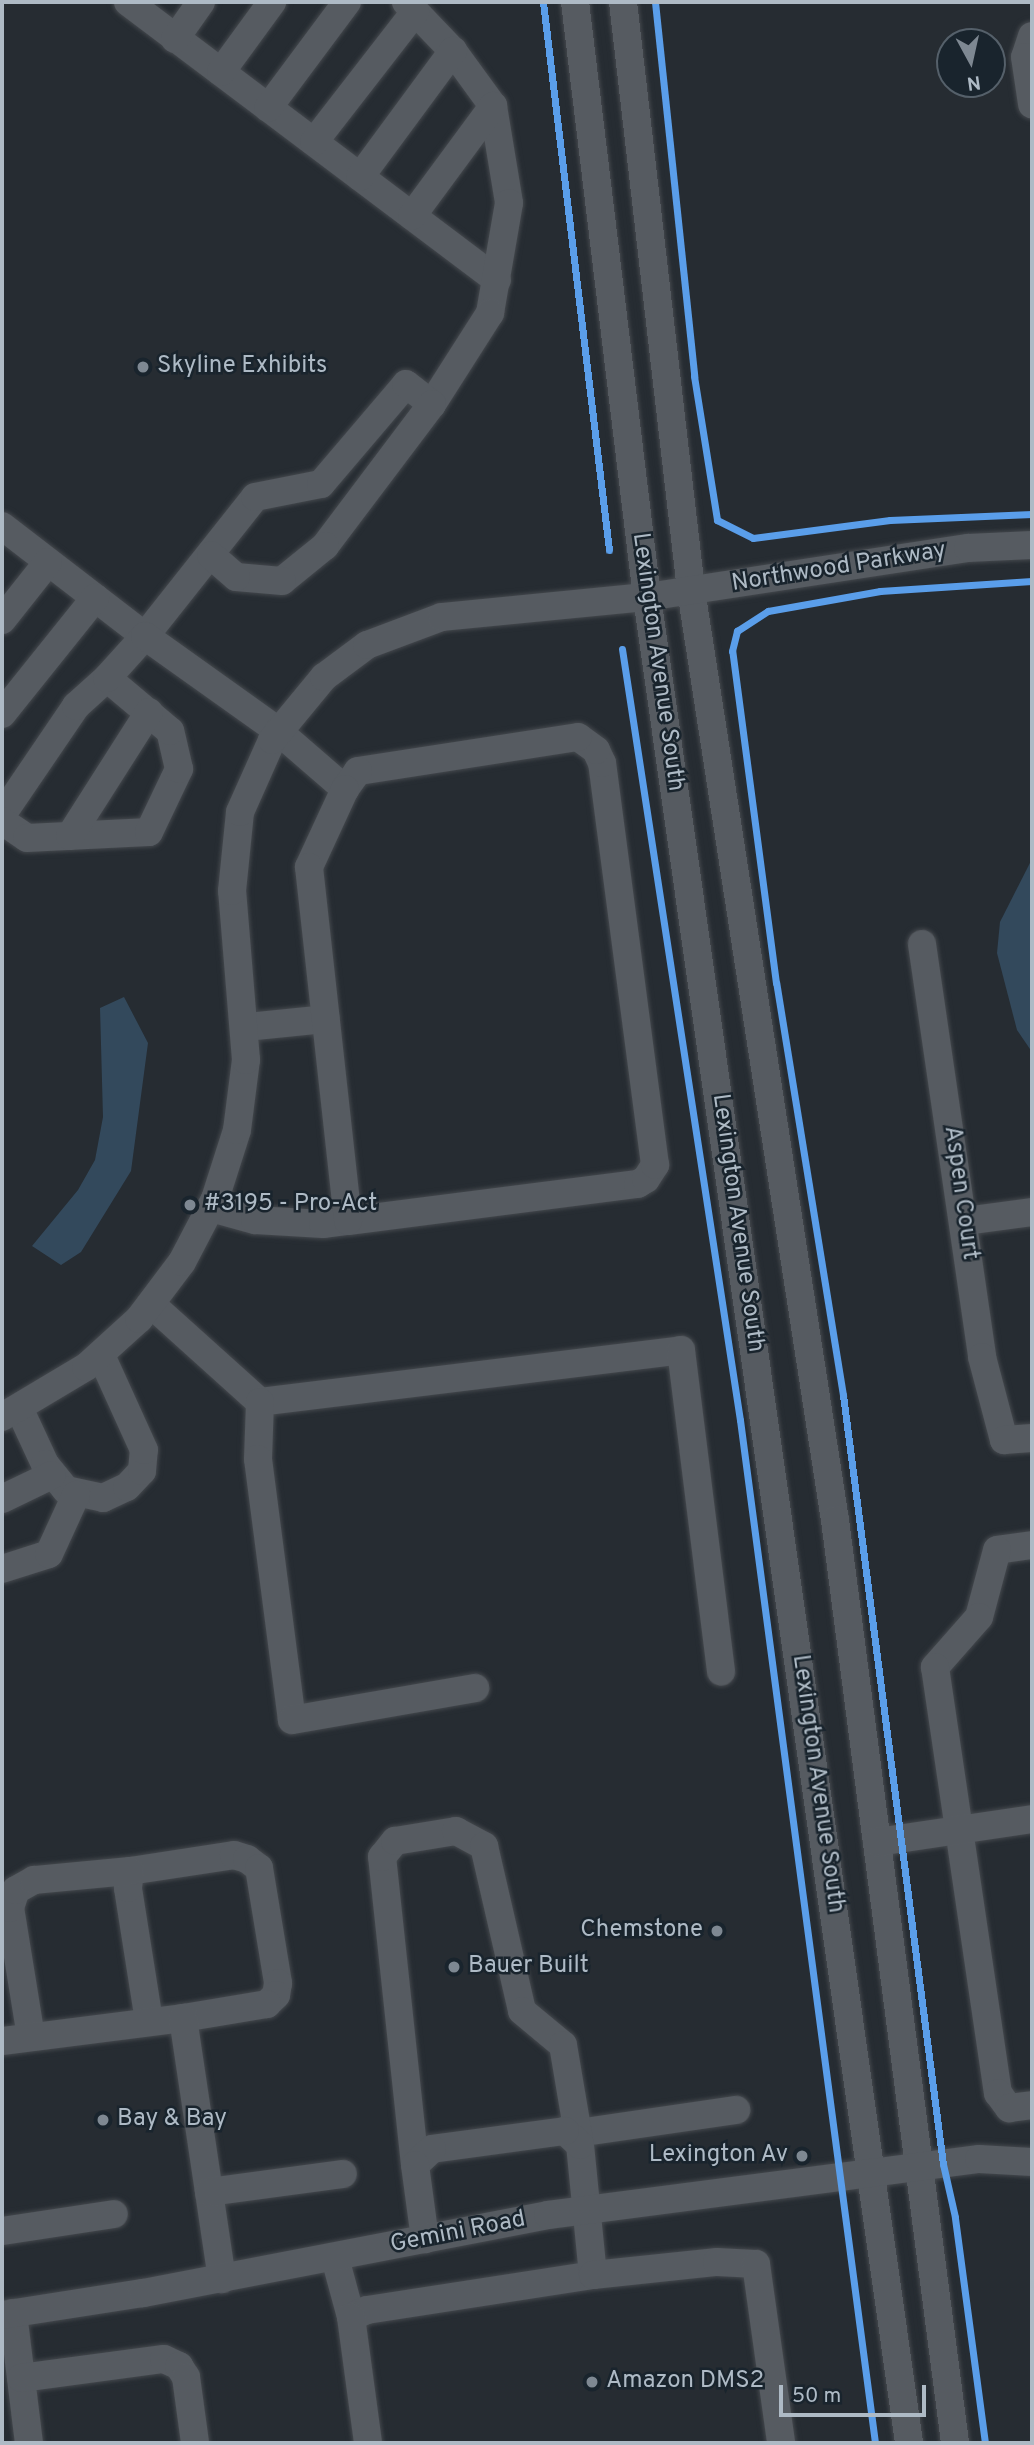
<!DOCTYPE html>
<html>
<head>
<meta charset="utf-8">
<style>
	body { margin:0 }
	#map { position:relative; width:1034px; height:2445px; overflow:hidden; background:#262c32; font-family:Overpass,sans-serif }
	div>[style] { position:absolute }
	.water>* { inset:0; background:#33495c }
	.roads { filter:drop-shadow(0 0 2px #44484d) drop-shadow(0 0 2px #44484d) }
	.minor>* { height:28px; margin:-14px; padding:0 14px; transform-origin:14px; border-radius:14px; background:#565b61 }
	.cycleway>* { height:7px; margin:-3.5px; padding:0 3.5px; transform-origin:3.5px; border-radius:3.5px; background:#5a9eea }
	.dots>* { width:19px; height:19px; translate:-50% -50%; box-sizing:border-box; border:4px solid #19242d; border-radius:50% }
	span { translate:-50% -50%; white-space:nowrap; text-align:center; line-height:1.15; -webkit-text-stroke:5px #19242d; paint-order:stroke }
	.poi-label { font-size:24px; color:#aebac5 }
	.left { translate:0 -50%; text-align:left }
	.right { translate:-100% -50%; text-align:right }
	.street-label { font-size:24px; color:#aebac5 }
	.frame { position:absolute; inset:0; border:4px solid #aebac5; pointer-events:none }
	.north { position:absolute; left:936px; top:28px; width:70px; height:70px; box-sizing:border-box; background:#19242d; border:2px solid #55606a; border-radius:50%; rotate:172deg; font-size:19px; font-weight:700; line-height:28px; text-align:center; color:#aebac5 }
	.north::after { content:''; display:block; margin:auto; width:24px; height:32px; background:#7e8892; clip-path:polygon(50% 0,100% 100%,50% 72%,0 100%) }
	.scale { position:absolute; left:779px; top:2385px; width:147px; height:32px; box-sizing:border-box; border:4px solid #aebac5; border-top:0; padding-left:9px; font-size:21px; line-height:24px; white-space:nowrap; color:#aebac5; -webkit-text-stroke:5px #19242d; paint-order:stroke }
</style>
</head>
<body>
<div id="map">
	<div class="water">
		<i style="clip-path:polygon(1032px 859px,1032px 1052px,1017px 1030px,997px 953px,1000px 922px)"></i>
		<i style="clip-path:polygon(124px 997px,148px 1043px,131px 1171px,81px 1252px,61px 1265px,32px 1246px,78px 1190px,95px 1160px,103px 1117px,100px 1008px)"></i>
	</div>
	<div class="roads">
		<div class="minor">
			<i style="left:128px;top:2px;width:462px;rotate:37deg"></i>
			<i style="left:406px;top:2px;width:68px;rotate:46.2deg"></i>
			<i style="left:453px;top:51px;width:68px;rotate:54deg"></i>
			<i style="left:493px;top:106px;width:98px;rotate:80.6deg"></i>
			<i style="left:509px;top:203px;width:112px;rotate:99.8deg"></i>
			<i style="left:490px;top:313px;width:108px;rotate:122.5deg"></i>
			<i style="left:575px;top:2px;width:599px;rotate:83.1deg"></i>
			<i style="left:647px;top:597px;width:1864px;rotate:81.92deg"></i>
			<i style="left:623px;top:2px;width:592px;rotate:83.4deg"></i>
			<i style="left:691px;top:590px;width:941px;rotate:81.2deg"></i>
			<i style="left:835px;top:1520px;width:931px;rotate:82.59deg"></i>
			<i style="left:1032px;top:36px;width:22px;rotate:108deg"></i>
			<i style="left:1025px;top:57px;width:48px;rotate:81.5deg"></i>
			<i style="left:175px;top:39px;width:45px;rotate:-54.9deg"></i>
			<i style="left:221px;top:72px;width:87px;rotate:-53.9deg"></i>
			<i style="left:268px;top:108px;width:132px;rotate:-53.3deg"></i>
			<i style="left:314px;top:142px;width:165px;rotate:-52.2deg"></i>
			<i style="left:360px;top:177px;width:157px;rotate:-53.6deg"></i>
			<i style="left:412px;top:216px;width:137px;rotate:-53.6deg"></i>
			<i style="left:2px;top:526px;width:180px;rotate:37.6deg"></i>
			<i style="left:145px;top:636px;width:177px;rotate:-51.6deg"></i>
			<i style="left:255px;top:497px;width:67px;rotate:-11.1deg"></i>
			<i style="left:321px;top:484px;width:131px;rotate:-49.6deg"></i>
			<i style="left:406px;top:384px;width:33px;rotate:38deg"></i>
			<i style="left:432px;top:404px;width:178px;rotate:127deg"></i>
			<i style="left:325px;top:546px;width:55px;rotate:140.9deg"></i>
			<i style="left:282px;top:581px;width:46px;rotate:-175deg"></i>
			<i style="left:236px;top:577px;width:33px;rotate:-139deg"></i>
			<i style="left:2px;top:620px;width:74px;rotate:-51.6deg"></i>
			<i style="left:2px;top:714px;width:149px;rotate:-51.3deg"></i>
			<i style="left:2px;top:815px;width:132px;rotate:-55.8deg"></i>
			<i style="left:76px;top:706px;width:42px;rotate:-42.1deg"></i>
			<i style="left:2px;top:821px;width:30px;rotate:34deg"></i>
			<i style="left:27px;top:838px;width:122px;rotate:-2.8deg"></i>
			<i style="left:149px;top:832px;width:70px;rotate:-64.5deg"></i>
			<i style="left:179px;top:769px;width:39px;rotate:-103deg"></i>
			<i style="left:170px;top:731px;width:82px;rotate:-139.9deg"></i>
			<i style="left:107px;top:678px;width:57px;rotate:-47.9deg"></i>
			<i style="left:145px;top:636px;width:163px;rotate:35.5deg"></i>
			<i style="left:278px;top:731px;width:89px;rotate:40.9deg"></i>
			<i style="left:70px;top:836px;width:147px;rotate:-57.5deg"></i>
			<i style="left:922px;top:944px;width:417px;rotate:81.7deg"></i>
			<i style="left:982px;top:1357px;width:86px;rotate:75.2deg"></i>
			<i style="left:1004px;top:1440px;width:28px;rotate:-4deg"></i>
			<i style="left:247px;top:1027px;width:79px;rotate:-5.8deg"></i>
			<i style="left:211px;top:1208px;width:46px;rotate:15.3deg"></i>
			<i style="left:255px;top:1220px;width:68px;rotate:3.4deg"></i>
			<i style="left:323px;top:1224px;width:25px;rotate:-7deg"></i>
			<i style="left:348px;top:1221px;width:292px;rotate:-7.3deg"></i>
			<i style="left:638px;top:1184px;width:9px;rotate:-32deg"></i>
			<i style="left:646px;top:1179px;width:17px;rotate:-57deg"></i>
			<i style="left:655px;top:1165px;width:405px;rotate:-97.5deg"></i>
			<i style="left:602px;top:763px;width:14px;rotate:-115deg"></i>
			<i style="left:596px;top:750px;width:22px;rotate:-144deg"></i>
			<i style="left:578px;top:737px;width:223px;rotate:171.2deg"></i>
			<i style="left:358px;top:771px;width:22px;rotate:126deg"></i>
			<i style="left:345px;top:789px;width:86px;rotate:114.8deg"></i>
			<i style="left:309px;top:867px;width:356px;rotate:83.7deg"></i>
			<i style="left:965px;top:1221px;width:68px;rotate:-7.7deg"></i>
			<i style="left:151px;top:1304px;width:147px;rotate:42deg"></i>
			<i style="left:260px;top:1402px;width:424px;rotate:-7deg"></i>
			<i style="left:681px;top:1350px;width:324px;rotate:82.9deg"></i>
			<i style="left:260px;top:1402px;width:57px;rotate:92deg"></i>
			<i style="left:258px;top:1459px;width:263px;rotate:82.6deg"></i>
			<i style="left:292px;top:1720px;width:186px;rotate:-9.9deg"></i>
			<i style="left:19px;top:1408px;width:62px;rotate:65.1deg"></i>
			<i style="left:45px;top:1464px;width:33px;rotate:51deg"></i>
			<i style="left:66px;top:1490px;width:38px;rotate:12deg"></i>
			<i style="left:103px;top:1498px;width:26px;rotate:-25deg"></i>
			<i style="left:127px;top:1487px;width:22px;rotate:-47deg"></i>
			<i style="left:142px;top:1471px;width:21px;rotate:-85deg"></i>
			<i style="left:144px;top:1450px;width:104px;rotate:-114.4deg"></i>
			<i style="left:2px;top:1417px;width:98px;rotate:-30.8deg"></i>
			<i style="left:86px;top:1367px;width:72px;rotate:-42.2deg"></i>
			<i style="left:139px;top:1319px;width:71px;rotate:-53deg"></i>
			<i style="left:182px;top:1262px;width:71px;rotate:-62.4deg"></i>
			<i style="left:215px;top:1199px;width:72px;rotate:-72.3deg"></i>
			<i style="left:237px;top:1130px;width:71px;rotate:-82.7deg"></i>
			<i style="left:246px;top:1060px;width:170px;rotate:-94.7deg"></i>
			<i style="left:232px;top:891px;width:79px;rotate:-84.2deg"></i>
			<i style="left:240px;top:812px;width:79px;rotate:-66deg"></i>
			<i style="left:272px;top:740px;width:82px;rotate:-50.5deg"></i>
			<i style="left:324px;top:677px;width:54px;rotate:-36.7deg"></i>
			<i style="left:367px;top:645px;width:80px;rotate:-20.5deg"></i>
			<i style="left:442px;top:617px;width:206px;rotate:-5.6deg"></i>
			<i style="left:647px;top:597px;width:325px;rotate:-8.7deg"></i>
			<i style="left:968px;top:548px;width:64px;rotate:-2.7deg"></i>
			<i style="left:2px;top:1499px;width:55px;rotate:-25.6deg"></i>
			<i style="left:1032px;top:1545px;width:35px;rotate:172deg"></i>
			<i style="left:997px;top:1550px;width:69px;rotate:105deg"></i>
			<i style="left:979px;top:1617px;width:67px;rotate:131.3deg"></i>
			<i style="left:935px;top:1667px;width:431px;rotate:81.6deg"></i>
			<i style="left:998px;top:2093px;width:19px;rotate:54deg"></i>
			<i style="left:1009px;top:2108px;width:23px;rotate:-7deg"></i>
			<i style="left:2px;top:1569px;width:49px;rotate:-17.7deg"></i>
			<i style="left:49px;top:1554px;width:65px;rotate:-65.4deg"></i>
			<i style="left:877px;top:1842px;width:157px;rotate:-8.4deg"></i>
			<i style="left:149px;top:2021px;width:135px;rotate:-99deg"></i>
			<i style="left:128px;top:1888px;width:17px;rotate:-83deg"></i>
			<i style="left:130px;top:1871px;width:105px;rotate:-8.7deg"></i>
			<i style="left:234px;top:1855px;width:14px;rotate:17deg"></i>
			<i style="left:247px;top:1859px;width:15px;rotate:37deg"></i>
			<i style="left:259px;top:1868px;width:117px;rotate:80.6deg"></i>
			<i style="left:278px;top:1983px;width:12px;rotate:99deg"></i>
			<i style="left:276px;top:1995px;width:13px;rotate:135deg"></i>
			<i style="left:267px;top:2004px;width:85px;rotate:170.5deg"></i>
			<i style="left:31px;top:2037px;width:131px;rotate:-99.2deg"></i>
			<i style="left:10px;top:1908px;width:19px;rotate:-72deg"></i>
			<i style="left:16px;top:1890px;width:21px;rotate:-29deg"></i>
			<i style="left:34px;top:1880px;width:96px;rotate:-5.4deg"></i>
			<i style="left:2px;top:2041px;width:182px;rotate:-7.2deg"></i>
			<i style="left:183px;top:2018px;width:264px;rotate:81.5deg"></i>
			<i style="left:578px;top:2133px;width:160px;rotate:-8.3deg"></i>
			<i style="left:415px;top:2165px;width:310px;rotate:-96.1deg"></i>
			<i style="left:382px;top:1857px;width:21px;rotate:-51deg"></i>
			<i style="left:395px;top:1841px;width:62px;rotate:-9.3deg"></i>
			<i style="left:456px;top:1831px;width:32px;rotate:28deg"></i>
			<i style="left:484px;top:1846px;width:169px;rotate:77deg"></i>
			<i style="left:522px;top:2011px;width:53px;rotate:39.7deg"></i>
			<i style="left:563px;top:2045px;width:101px;rotate:80.4deg"></i>
			<i style="left:209px;top:2192px;width:135px;rotate:-7.7deg"></i>
			<i style="left:2px;top:2231px;width:113px;rotate:-8.6deg"></i>
			<i style="left:335px;top:2258px;width:61px;rotate:74.8deg"></i>
			<i style="left:351px;top:2317px;width:17px;rotate:-24deg"></i>
			<i style="left:367px;top:2310px;width:229px;rotate:-8.8deg"></i>
			<i style="left:593px;top:2275px;width:131px;rotate:-95.7deg"></i>
			<i style="left:580px;top:2145px;width:21px;rotate:-137deg"></i>
			<i style="left:565px;top:2131px;width:134px;rotate:172.3deg"></i>
			<i style="left:432px;top:2149px;width:23px;rotate:137deg"></i>
			<i style="left:415px;top:2165px;width:75px;rotate:82.3deg"></i>
			<i style="left:593px;top:2275px;width:125px;rotate:-6deg"></i>
			<i style="left:717px;top:2262px;width:39px;rotate:3deg"></i>
			<i style="left:756px;top:2264px;width:181px;rotate:82deg"></i>
			<i style="left:13px;top:2313px;width:131px;rotate:83deg"></i>
			<i style="left:2px;top:2315px;width:143px;rotate:-8.9deg"></i>
			<i style="left:143px;top:2293px;width:412px;rotate:-10.9deg"></i>
			<i style="left:548px;top:2215px;width:435px;rotate:-7.4deg"></i>
			<i style="left:979px;top:2159px;width:53px;rotate:3.2deg"></i>
			<i style="left:351px;top:2317px;width:127px;rotate:82.3deg"></i>
			<i style="left:21px;top:2378px;width:144px;rotate:-7.6deg"></i>
			<i style="left:164px;top:2359px;width:17px;rotate:25deg"></i>
			<i style="left:179px;top:2366px;width:13px;rotate:58deg"></i>
			<i style="left:186px;top:2377px;width:67px;rotate:82.2deg"></i>
		</div>
	</div>
	<div class="cycleway">
		<i style="left:543px;top:2px;width:552px;rotate:83.13deg"></i>
		<i style="left:655px;top:2px;width:376px;rotate:84deg"></i>
		<i style="left:694px;top:376px;width:146px;rotate:80.9deg"></i>
		<i style="left:717px;top:520px;width:40px;rotate:26.6deg"></i>
		<i style="left:753px;top:538px;width:138px;rotate:-7.5deg"></i>
		<i style="left:890px;top:520px;width:142px;rotate:-2.4deg"></i>
		<i style="left:622px;top:649px;width:780px;rotate:81.3deg"></i>
		<i style="left:740px;top:1420px;width:1032px;rotate:82.48deg"></i>
		<i style="left:985px;top:2443px;width:228px;rotate:-97.6deg"></i>
		<i style="left:955px;top:2217px;width:54px;rotate:-102.8deg"></i>
		<i style="left:943px;top:2164px;width:775px;rotate:-97.41deg"></i>
		<i style="left:843px;top:1395px;width:417px;rotate:-99.2deg"></i>
		<i style="left:776px;top:983px;width:335px;rotate:-97.5deg"></i>
		<i style="left:732px;top:651px;width:21px;rotate:-76deg"></i>
		<i style="left:737px;top:631px;width:37px;rotate:-33deg"></i>
		<i style="left:768px;top:611px;width:114px;rotate:-10.1deg"></i>
		<i style="left:880px;top:591px;width:152px;rotate:-3.8deg"></i>
	</div>
	<div class="dots">
		<i style="left:143px;top:367px;background:#7e8892"></i>
		<i style="left:190px;top:1205px;background:#7e8892"></i>
		<i style="left:717px;top:1931px;background:#7e8892"></i>
		<i style="left:454px;top:1967px;background:#7e8892"></i>
		<i style="left:103px;top:2120px;background:#7e8892"></i>
		<i style="left:802px;top:2156px;background:#7e8892"></i>
		<i style="left:592px;top:2382px;background:#7e8892"></i>
	</div>
	<div class="poi-label">
		<span class="left" style="left:157px;top:367px">Skyline Exhibits</span>
		<span class="left" style="left:204px;top:1205px">#3195 - Pro-Act</span>
		<span class="right" style="left:703px;top:1931px">Chemstone</span>
		<span class="left" style="left:468px;top:1967px">Bauer Built</span>
		<span class="left" style="left:117px;top:2120px">Bay &amp; Bay</span>
		<span class="right" style="left:788px;top:2156px">Lexington Av</span>
		<span class="left" style="left:606px;top:2382px">Amazon DMS2</span>
	</div>
	<div class="street-label">
		<span style="left:839px;top:568px;rotate:-9deg">Northwood Parkway</span>
		<span style="left:657px;top:662px;rotate:82deg">Lexington Avenue South</span>
		<span style="left:960px;top:1193px;rotate:82deg">Aspen Court</span>
		<span style="left:737px;top:1223px;rotate:82deg">Lexington Avenue South</span>
		<span style="left:817px;top:1784px;rotate:82deg">Lexington Avenue South</span>
		<span style="left:458px;top:2233px;rotate:-11deg">Gemini Road</span>
	</div>
	<div class="frame"></div>
	<div class="north">N</div>
	<div class="scale">50 m</div>
</div>
</body>
</html>
